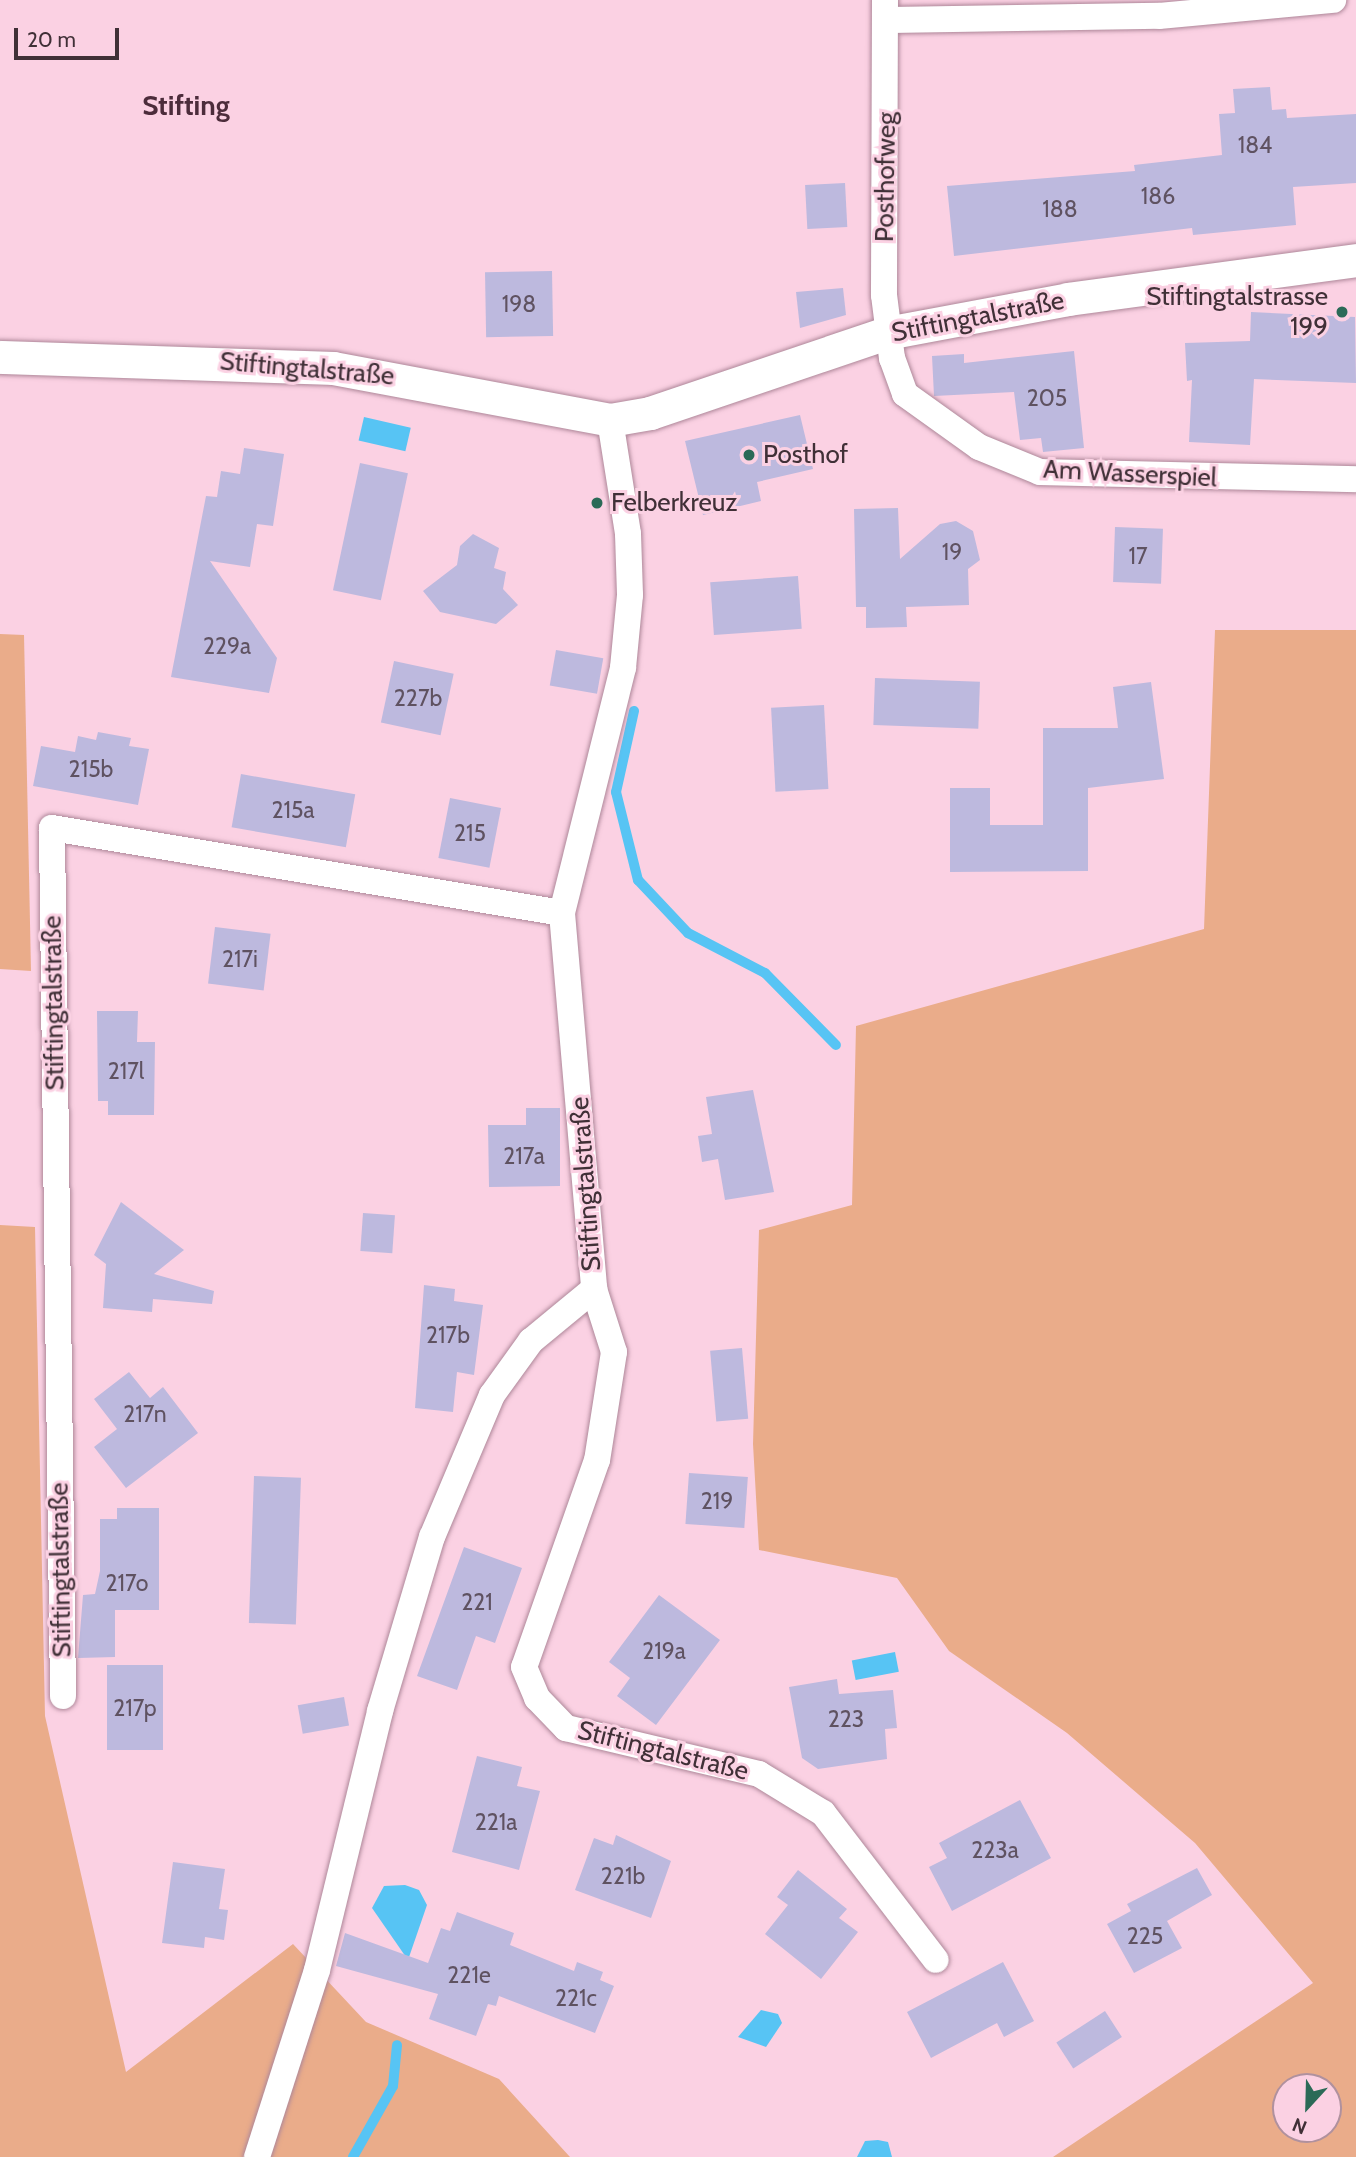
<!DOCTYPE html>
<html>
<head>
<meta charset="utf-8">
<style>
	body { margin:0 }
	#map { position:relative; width:1356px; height:2157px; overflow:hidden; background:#fbd1e3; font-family:Cabin,sans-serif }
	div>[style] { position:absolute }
	.green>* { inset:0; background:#eaac8a }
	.water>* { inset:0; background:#57c4f4; transform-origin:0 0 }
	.stream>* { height:10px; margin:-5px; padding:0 5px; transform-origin:5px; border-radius:5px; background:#57c4f4 }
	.building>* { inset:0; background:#bdb9de; transform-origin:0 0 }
	.roads { filter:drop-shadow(0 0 2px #ae8799) drop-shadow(0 0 2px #ae8799) }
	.minor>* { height:26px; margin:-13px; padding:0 13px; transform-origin:13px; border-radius:13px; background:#fff }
	.tertiary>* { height:33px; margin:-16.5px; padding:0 16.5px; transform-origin:16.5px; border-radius:16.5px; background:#fff }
	.dots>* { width:19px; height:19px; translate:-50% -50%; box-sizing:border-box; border:4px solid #fbd1e3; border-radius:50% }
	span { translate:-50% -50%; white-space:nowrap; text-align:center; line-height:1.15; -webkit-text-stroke:6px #fbd1e3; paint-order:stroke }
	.number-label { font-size:23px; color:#5f5261 }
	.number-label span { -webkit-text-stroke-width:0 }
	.street-label { font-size:26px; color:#403037 }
	.poi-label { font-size:26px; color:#403037 }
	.right { translate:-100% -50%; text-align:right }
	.left { translate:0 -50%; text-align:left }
	.neighbourhood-label { font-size:28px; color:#4c2c3b; font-weight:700 }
	.north { position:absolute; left:1272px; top:2073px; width:70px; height:70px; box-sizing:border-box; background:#fbd1e3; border:2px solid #b0919e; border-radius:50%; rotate:202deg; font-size:19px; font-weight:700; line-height:28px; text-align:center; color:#403037 }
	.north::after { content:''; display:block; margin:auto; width:24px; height:32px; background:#2b6a57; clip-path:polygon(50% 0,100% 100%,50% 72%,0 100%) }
	.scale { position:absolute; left:14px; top:28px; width:105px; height:32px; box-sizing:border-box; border:4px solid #403037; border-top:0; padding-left:9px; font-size:21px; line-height:24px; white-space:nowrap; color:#403037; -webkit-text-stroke:5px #fbd1e3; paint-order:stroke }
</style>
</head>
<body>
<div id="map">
	<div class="green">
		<i style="clip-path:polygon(evenodd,1215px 630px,1356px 630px,1356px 2157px,1053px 2157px,1313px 1983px,1195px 1843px,1067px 1733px,949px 1651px,897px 1578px,759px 1550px,753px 1444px,759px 1230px,852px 1205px,856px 1026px,1204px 929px,1215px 630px,1286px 2087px,1328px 2087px,1328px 2129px,1286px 2129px,1286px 2087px)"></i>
		<i style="clip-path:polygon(0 634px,24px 635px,31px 971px,0 969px)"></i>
		<i style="clip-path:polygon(0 1225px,35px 1227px,45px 1716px,126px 2072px,293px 1944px,366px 2022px,499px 2079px,570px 2157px,0 2157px)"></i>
	</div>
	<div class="water">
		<i style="left:364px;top:417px;width:48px;height:24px;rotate:13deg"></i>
		<i style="left:895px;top:1652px;width:20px;height:44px;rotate:79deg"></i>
		<i style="clip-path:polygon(405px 1885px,419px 1890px,427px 1905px,408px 1960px,372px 1908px,384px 1886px)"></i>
		<i style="clip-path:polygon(761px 2010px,778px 2014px,782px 2023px,766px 2047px,738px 2037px)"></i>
		<i style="clip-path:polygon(878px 2140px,888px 2142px,892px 2157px,857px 2157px,865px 2141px)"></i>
	</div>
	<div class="stream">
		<i style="left:634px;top:711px;width:83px;rotate:102.5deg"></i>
		<i style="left:616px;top:792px;width:91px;rotate:76deg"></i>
		<i style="left:638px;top:880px;width:73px;rotate:46.7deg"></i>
		<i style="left:688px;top:933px;width:87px;rotate:27.5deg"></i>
		<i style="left:765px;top:973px;width:101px;rotate:45.4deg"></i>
		<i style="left:353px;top:2157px;width:81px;rotate:-60.6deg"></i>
		<i style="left:393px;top:2086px;width:41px;rotate:-84.4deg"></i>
	</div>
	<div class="building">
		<i style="clip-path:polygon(1270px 87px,1272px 110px,1286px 109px,1287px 118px,1356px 114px,1356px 183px,1293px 187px,1296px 225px,1193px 235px,1192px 228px,954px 256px,947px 186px,1135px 171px,1134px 165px,1222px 155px,1219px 114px,1235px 113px,1233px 89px)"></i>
		<i style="left:845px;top:183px;width:44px;height:40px;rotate:87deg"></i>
		<i style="left:552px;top:271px;width:65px;height:67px;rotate:89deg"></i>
		<i style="clip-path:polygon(843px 288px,846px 315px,800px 328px,796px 292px)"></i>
		<i style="clip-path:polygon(1251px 312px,1355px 317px,1356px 383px,1254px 379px,1250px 445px,1189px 442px,1192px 380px,1187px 381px,1185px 343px,1250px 341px)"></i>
		<i style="clip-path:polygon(1074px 351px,1084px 448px,1043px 452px,1041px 438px,1020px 440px,1014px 392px,934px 396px,932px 356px,964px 354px,964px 363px)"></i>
		<i style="clip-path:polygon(800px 415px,813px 469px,757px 482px,761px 501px,703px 515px,685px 441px)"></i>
		<i style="clip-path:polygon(244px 448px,284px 454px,273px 526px,257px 524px,250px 567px,210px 561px,277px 658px,269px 693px,171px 677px,206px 496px,217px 497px,221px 471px,240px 474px)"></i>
		<i style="left:360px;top:463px;width:49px;height:130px;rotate:12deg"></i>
		<i style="clip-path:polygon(898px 508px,900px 559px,940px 524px,956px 521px,973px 531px,980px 560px,968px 569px,969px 605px,906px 607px,907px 627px,866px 628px,866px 607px,856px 607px,854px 509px)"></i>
		<i style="left:1115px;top:527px;width:48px;height:55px;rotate:2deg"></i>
		<i style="clip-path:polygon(473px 534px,499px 548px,494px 568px,506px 572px,503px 589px,518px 605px,496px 624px,440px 612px,423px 591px,457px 565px,460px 546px)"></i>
		<i style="left:798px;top:576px;width:53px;height:88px;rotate:86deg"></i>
		<i style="left:556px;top:650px;width:48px;height:36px;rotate:10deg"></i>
		<i style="left:394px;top:661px;width:61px;height:63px;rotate:12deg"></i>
		<i style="left:875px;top:678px;width:105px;height:47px;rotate:2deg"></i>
		<i style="clip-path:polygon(1151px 682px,1164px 779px,1088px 788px,1088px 871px,950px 872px,950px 788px,990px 788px,990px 825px,1043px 825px,1043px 728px,1118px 728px,1113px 687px)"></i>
		<i style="left:824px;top:705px;width:84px;height:53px;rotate:87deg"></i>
		<i style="clip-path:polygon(98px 732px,131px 738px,129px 746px,149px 749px,138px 805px,33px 786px,41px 746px,75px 752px,78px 736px,96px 740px)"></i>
		<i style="left:241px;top:774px;width:116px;height:54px;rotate:10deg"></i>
		<i style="left:450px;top:798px;width:52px;height:61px;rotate:11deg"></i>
		<i style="left:215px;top:927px;width:56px;height:57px;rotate:7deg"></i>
		<i style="clip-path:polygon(97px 1011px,138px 1011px,137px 1042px,155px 1042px,154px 1115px,108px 1115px,108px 1101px,98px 1101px)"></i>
		<i style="clip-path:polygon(753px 1090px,774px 1192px,725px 1200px,718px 1159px,702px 1162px,698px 1136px,712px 1134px,706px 1097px)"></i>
		<i style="clip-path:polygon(526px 1108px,560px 1108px,560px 1186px,489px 1187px,488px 1125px,526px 1125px)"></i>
		<i style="clip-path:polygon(121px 1202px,184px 1250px,154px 1274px,214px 1291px,212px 1304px,153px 1299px,152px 1312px,103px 1308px,106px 1264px,94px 1255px)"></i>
		<i style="left:363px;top:1213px;width:32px;height:38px;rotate:4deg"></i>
		<i style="clip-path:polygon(424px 1285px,455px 1289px,454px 1301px,483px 1305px,474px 1375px,457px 1372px,453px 1412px,415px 1408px)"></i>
		<i style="left:742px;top:1348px;width:71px;height:32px;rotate:85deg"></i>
		<i style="clip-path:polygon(129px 1372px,150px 1398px,163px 1387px,198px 1433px,126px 1488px,94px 1447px,117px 1429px,94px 1399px)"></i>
		<i style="left:689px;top:1473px;width:59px;height:51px;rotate:4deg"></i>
		<i style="left:254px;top:1476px;width:47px;height:147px;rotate:2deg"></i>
		<i style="clip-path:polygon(117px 1508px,159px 1508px,159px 1610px,115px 1610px,115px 1657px,78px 1658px,83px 1595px,95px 1594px,100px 1571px,100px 1519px,117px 1519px)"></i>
		<i style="clip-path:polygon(464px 1547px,522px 1568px,495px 1643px,476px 1636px,457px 1690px,417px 1676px)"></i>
		<i style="clip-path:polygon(659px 1595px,720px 1640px,656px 1725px,617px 1696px,630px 1678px,609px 1662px)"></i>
		<i style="left:107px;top:1665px;width:56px;height:85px"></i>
		<i style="clip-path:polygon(837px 1679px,839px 1694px,893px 1690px,897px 1728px,885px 1729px,887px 1759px,818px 1769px,802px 1758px,789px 1687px)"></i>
		<i style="left:344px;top:1697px;width:29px;height:47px;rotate:80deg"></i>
		<i style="clip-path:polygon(477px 1756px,522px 1767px,517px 1786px,540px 1791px,519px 1870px,452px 1852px)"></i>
		<i style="clip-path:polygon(1020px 1800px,1051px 1858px,952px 1911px,929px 1867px,947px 1858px,939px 1843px)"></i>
		<i style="clip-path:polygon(616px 1835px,671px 1861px,651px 1918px,575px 1890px,594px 1838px,613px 1845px)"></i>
		<i style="clip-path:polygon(173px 1862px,225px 1869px,219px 1909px,228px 1910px,224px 1940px,205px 1937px,204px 1948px,162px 1943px)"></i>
		<i style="clip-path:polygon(1197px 1868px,1212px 1895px,1167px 1921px,1182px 1948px,1134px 1973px,1107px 1924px,1131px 1911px,1127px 1904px)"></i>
		<i style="clip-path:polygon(798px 1870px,847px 1909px,839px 1918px,858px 1932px,821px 1979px,765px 1934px,788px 1905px,777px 1897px)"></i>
		<i style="clip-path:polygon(457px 1912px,514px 1933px,510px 1945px,574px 1971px,577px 1962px,603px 1972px,600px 1980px,614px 1986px,595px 2033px,499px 1996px,496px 2006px,488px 2004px,476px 2036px,429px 2019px,438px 1994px,336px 1966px,345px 1933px,428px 1963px,441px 1928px,450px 1931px)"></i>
		<i style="clip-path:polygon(1003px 1962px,1034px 2021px,1004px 2037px,997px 2023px,931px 2058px,907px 2012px)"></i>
		<i style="left:1105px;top:2011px;width:31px;height:58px;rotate:57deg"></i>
	</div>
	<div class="roads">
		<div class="minor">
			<i style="left:885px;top:0;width:295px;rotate:90.2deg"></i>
			<i style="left:884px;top:295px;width:64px;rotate:82.8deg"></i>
			<i style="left:892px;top:358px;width:38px;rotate:70deg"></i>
			<i style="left:905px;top:394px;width:91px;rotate:35.6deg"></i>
			<i style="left:979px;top:447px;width:66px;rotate:22.3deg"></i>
			<i style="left:1040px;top:472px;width:316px;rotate:1.3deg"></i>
			<i style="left:890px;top:20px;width:269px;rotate:-0.9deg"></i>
			<i style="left:1159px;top:16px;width:175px;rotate:-5.3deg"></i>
			<i style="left:610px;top:420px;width:115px;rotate:81deg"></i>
			<i style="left:628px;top:534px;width:61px;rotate:88.1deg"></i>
			<i style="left:630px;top:595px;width:73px;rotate:95.5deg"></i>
			<i style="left:623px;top:668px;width:252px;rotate:104deg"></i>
			<i style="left:562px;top:913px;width:377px;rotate:85.1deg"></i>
			<i style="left:594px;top:1289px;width:66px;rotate:72.4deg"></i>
			<i style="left:614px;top:1352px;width:109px;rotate:98.9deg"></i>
			<i style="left:597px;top:1460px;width:219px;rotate:109.4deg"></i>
			<i style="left:524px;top:1667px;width:34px;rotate:67deg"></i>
			<i style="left:537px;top:1698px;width:42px;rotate:46deg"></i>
			<i style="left:566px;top:1728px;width:198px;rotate:13.4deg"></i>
			<i style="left:759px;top:1774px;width:75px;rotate:31.4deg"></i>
			<i style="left:823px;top:1813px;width:185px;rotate:52.5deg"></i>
			<i style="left:63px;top:1696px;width:868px;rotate:-90.73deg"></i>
			<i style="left:52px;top:828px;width:517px;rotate:9.46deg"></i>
			<i style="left:257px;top:2157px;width:196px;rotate:-72.2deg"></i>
			<i style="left:317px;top:1970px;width:267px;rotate:-76.3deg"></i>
			<i style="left:380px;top:1711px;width:182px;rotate:-73.4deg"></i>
			<i style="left:432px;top:1537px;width:154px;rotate:-67.1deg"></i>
			<i style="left:492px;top:1395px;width:67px;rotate:-54.2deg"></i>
			<i style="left:531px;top:1341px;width:82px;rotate:-39.5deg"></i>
		</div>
		<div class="tertiary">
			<i style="left:0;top:357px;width:333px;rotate:1.9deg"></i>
			<i style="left:333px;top:368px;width:282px;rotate:10.6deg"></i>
			<i style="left:610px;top:420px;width:41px;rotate:-9.9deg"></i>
			<i style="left:650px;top:413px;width:250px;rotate:-18.7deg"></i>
			<i style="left:887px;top:333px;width:184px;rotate:-10.6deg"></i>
			<i style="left:1068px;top:299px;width:291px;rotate:-7.7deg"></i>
		</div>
	</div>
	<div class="dots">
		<i style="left:1342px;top:312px;background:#2b6a57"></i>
		<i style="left:749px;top:455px;background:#2b6a57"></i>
		<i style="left:597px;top:503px;background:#2b6a57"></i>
	</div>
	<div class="number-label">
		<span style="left:1255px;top:145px">184</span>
		<span style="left:1158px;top:196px">186</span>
		<span style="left:1060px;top:209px">188</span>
		<span style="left:519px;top:304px">198</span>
		<span style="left:1047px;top:398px">205</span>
		<span style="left:952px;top:552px">19</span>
		<span style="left:1138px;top:556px">17</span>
		<span style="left:227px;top:646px">229a</span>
		<span style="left:418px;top:698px">227b</span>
		<span style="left:91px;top:769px">215b</span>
		<span style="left:293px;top:810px">215a</span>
		<span style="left:470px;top:833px">215</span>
		<span style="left:240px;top:959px">217i</span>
		<span style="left:126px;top:1071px">217l</span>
		<span style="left:524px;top:1156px">217a</span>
		<span style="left:448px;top:1335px">217b</span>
		<span style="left:145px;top:1414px">217n</span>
		<span style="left:717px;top:1501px">219</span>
		<span style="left:127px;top:1583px">217o</span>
		<span style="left:477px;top:1602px">221</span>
		<span style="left:664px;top:1651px">219a</span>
		<span style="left:135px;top:1708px">217p</span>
		<span style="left:846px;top:1719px">223</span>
		<span style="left:496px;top:1822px">221a</span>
		<span style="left:995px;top:1850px">223a</span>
		<span style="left:623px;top:1876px">221b</span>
		<span style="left:1145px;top:1936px">225</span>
		<span style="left:469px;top:1975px">221e</span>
		<span style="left:576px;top:1998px">221c</span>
	</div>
	<div class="street-label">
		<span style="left:886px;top:177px;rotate:-89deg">Posthofweg</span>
		<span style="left:978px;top:317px;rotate:-11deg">Stiftingtalstraße</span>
		<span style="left:307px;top:369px;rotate:5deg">Stiftingtalstraße</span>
		<span style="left:1130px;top:474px;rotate:3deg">Am Wasserspiel</span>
		<span style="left:54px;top:1003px;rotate:-91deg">Stiftingtalstraße</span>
		<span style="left:586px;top:1184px;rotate:-94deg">Stiftingtalstraße</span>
		<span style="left:61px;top:1570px;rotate:-91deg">Stiftingtalstraße</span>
		<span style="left:663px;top:1751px;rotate:14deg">Stiftingtalstraße</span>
	</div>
	<div class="poi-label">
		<span class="right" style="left:1328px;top:312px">Stiftingtalstrasse<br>199</span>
		<span class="left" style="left:763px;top:455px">Posthof</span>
		<span class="left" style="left:611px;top:503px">Felberkreuz</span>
	</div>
	<div class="neighbourhood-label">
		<span style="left:186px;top:105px">Stifting</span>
	</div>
	<div class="north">N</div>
	<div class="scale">20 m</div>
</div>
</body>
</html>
